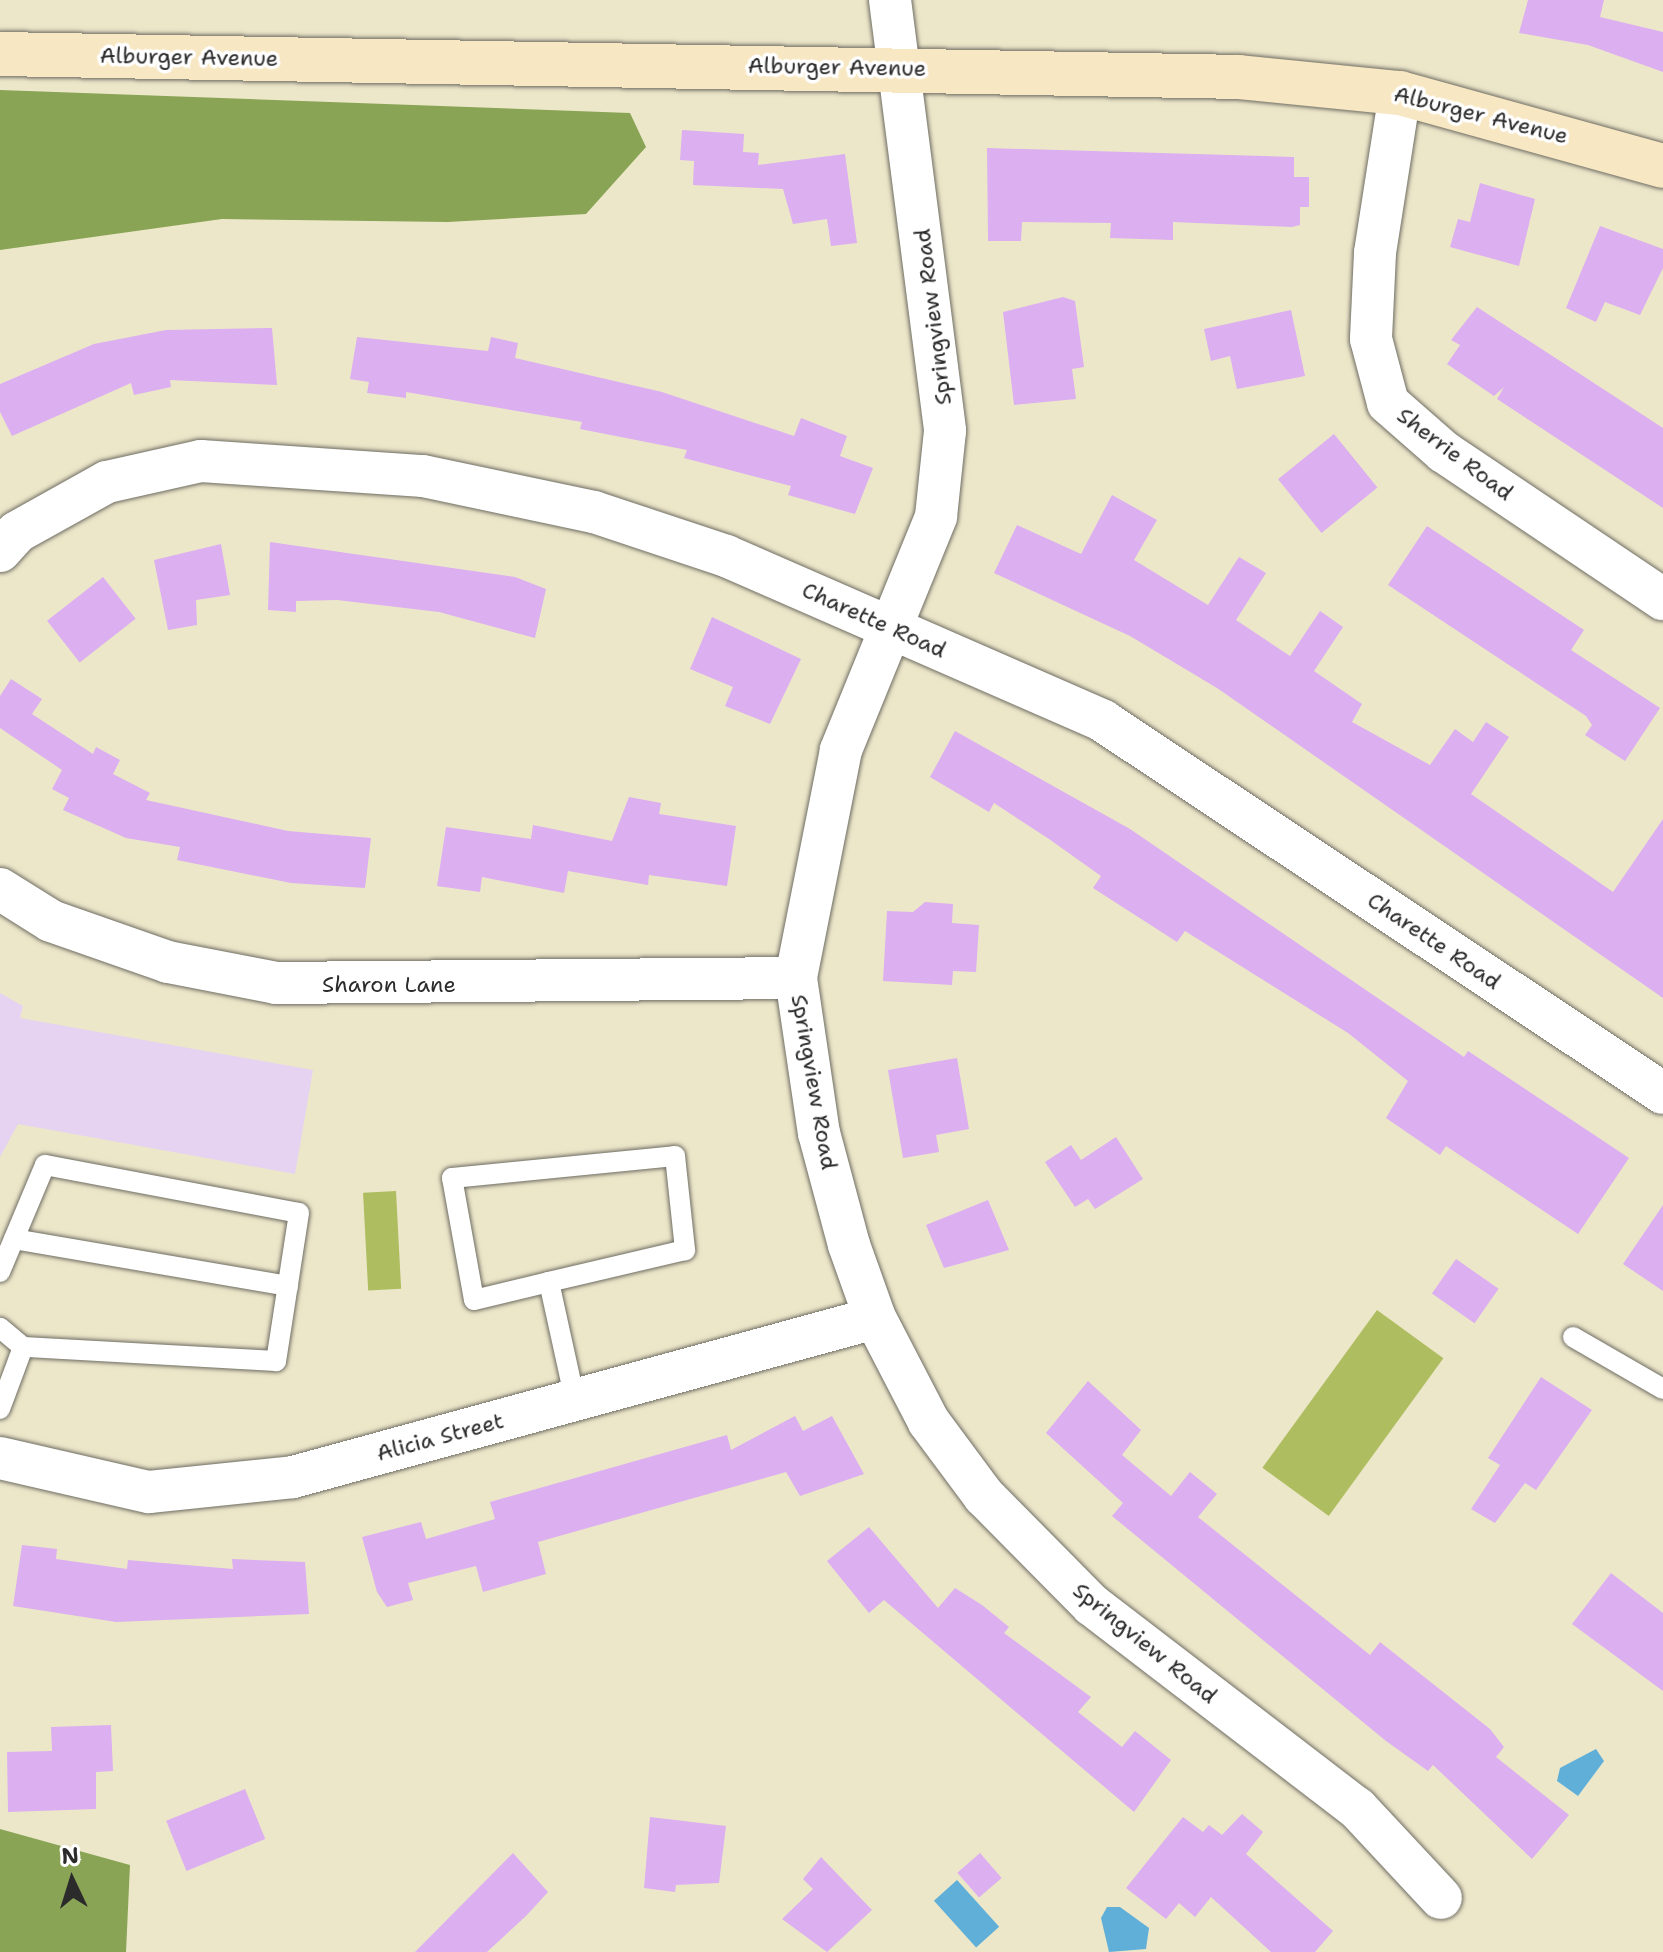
<!DOCTYPE html>
<html>
<head>
<meta charset="utf-8">
<style>
	body { margin:0 }
	#map { position:relative; width:1663px; height:1952px; overflow:hidden; background:#ede7ca; font-family:"Shantell Sans",sans-serif }
	div>[style] { position:absolute }
	.built>* { inset:0; background:#e5d3f1 }
	.green>* { inset:0; background:#aebd60; transform-origin:0 0 }
	.forest>* { inset:0; background:#8aa456 }
	.water>* { inset:0; background:#5fafd9; transform-origin:0 0 }
	.building>* { inset:0; background:#dbaff0; transform-origin:0 0 }
	.roads { filter:drop-shadow(0 0 2px #6f6d63) drop-shadow(0 0 2px #6f6d63) }
	.lane>* { height:20px; margin:-10px; padding:0 10px; transform-origin:10px; border-radius:10px; background:#fff }
	.street>* { height:42px; margin:-21px; padding:0 21px; transform-origin:21px; border-radius:21px; background:#fff }
	.secondary>* { height:44px; margin:-22px; padding:0 22px; transform-origin:22px; border-radius:22px; background:#f8e7c3 }
	span { translate:-50% -50%; white-space:nowrap; text-align:center; line-height:1.15; -webkit-text-stroke:7px #fff; paint-order:stroke }
	.street-label { font-size:22px; color:#2b2b2b }
	.north { position:absolute; left:32px; top:1840px; width:80px; height:80px; -webkit-text-stroke:6px #fff; paint-order:stroke; rotate:356deg; font-size:22px; font-weight:700; line-height:32px; text-align:center; color:#2b2b2b }
	.north::after { content:''; display:block; margin:auto; width:28px; height:36px; background:#2b2b2b; clip-path:polygon(50% 0,100% 100%,50% 72%,0 100%) }
</style>
</head>
<body>
<div id="map">
	<div class="built">
		<i style="clip-path:polygon(0 993px,23px 1006px,20px 1018px,313px 1070px,295px 1174px,18px 1124px,0 1157px)"></i>
	</div>
	<div class="green">
		<i style="left:396px;top:1191px;width:98px;height:33px;rotate:87deg"></i>
		<i style="left:1377px;top:1310px;width:82px;height:195px;rotate:36deg"></i>
	</div>
	<div class="forest">
		<i style="clip-path:polygon(0 90px,630px 113px,646px 147px,586px 214px,448px 222px,222px 219px,0 250px)"></i>
		<i style="clip-path:polygon(0 1829px,130px 1865px,126px 1952px,0 1952px)"></i>
	</div>
	<div class="water">
		<i style="clip-path:polygon(1596px 1749px,1604px 1761px,1578px 1796px,1557px 1781px,1560px 1768px)"></i>
		<i style="left:957px;top:1880px;width:63px;height:31px;rotate:48deg"></i>
		<i style="clip-path:polygon(1107px 1907px,1120px 1907px,1149px 1928px,1146px 1949px,1109px 1952px,1101px 1918px)"></i>
	</div>
	<div class="building">
		<i style="clip-path:polygon(1528px 0,1604px 0,1600px 17px,1663px 32px,1663px 72px,1588px 45px,1519px 33px)"></i>
		<i style="clip-path:polygon(682px 130px,744px 134px,743px 152px,759px 153px,758px 165px,845px 154px,857px 243px,831px 246px,827px 219px,793px 224px,783px 189px,693px 185px,694px 161px,680px 160px)"></i>
		<i style="clip-path:polygon(987px 148px,1294px 157px,1294px 177px,1309px 177px,1309px 207px,1300px 207px,1300px 225px,1292px 227px,1173px 222px,1173px 240px,1110px 238px,1111px 223px,1022px 222px,1021px 241px,988px 241px)"></i>
		<i style="clip-path:polygon(1480px 183px,1535px 199px,1519px 266px,1450px 247px,1458px 219px,1470px 222px)"></i>
		<i style="clip-path:polygon(1600px 226px,1663px 249px,1663px 268px,1640px 315px,1605px 302px,1596px 322px,1566px 308px)"></i>
		<i style="clip-path:polygon(1063px 297px,1075px 301px,1084px 367px,1072px 369px,1076px 399px,1014px 405px,1003px 312px)"></i>
		<i style="clip-path:polygon(1477px 307px,1663px 428px,1663px 508px,1497px 399px,1504px 387px,1494px 396px,1447px 364px,1460px 345px,1451px 340px)"></i>
		<i style="clip-path:polygon(1291px 310px,1305px 376px,1237px 389px,1230px 356px,1211px 361px,1204px 329px)"></i>
		<i style="clip-path:polygon(272px 328px,277px 385px,170px 380px,171px 387px,134px 395px,131px 383px,12px 436px,0 412px,0 384px,94px 344px,166px 330px)"></i>
		<i style="clip-path:polygon(357px 337px,488px 351px,491px 337px,518px 343px,515px 358px,662px 392px,794px 436px,801px 418px,847px 436px,840px 456px,873px 468px,855px 514px,788px 495px,791px 486px,684px 458px,687px 450px,580px 429px,582px 422px,406px 392px,406px 398px,367px 393px,369px 382px,350px 379px)"></i>
		<i style="left:1334px;top:434px;width:69px;height:72px;rotate:51deg"></i>
		<i style="clip-path:polygon(1112px 495px,1157px 520px,1134px 560px,1208px 605px,1239px 557px,1266px 573px,1236px 620px,1290px 656px,1320px 611px,1343px 627px,1314px 671px,1362px 704px,1352px 722px,1430px 765px,1455px 729px,1473px 742px,1486px 722px,1509px 737px,1471px 794px,1613px 892px,1663px 819px,1663px 998px,1217px 688px,1130px 636px,994px 573px,1017px 525px,1081px 554px)"></i>
		<i style="clip-path:polygon(1427px 526px,1584px 630px,1571px 650px,1660px 708px,1625px 761px,1585px 735px,1592px 725px,1586px 716px,1388px 585px)"></i>
		<i style="clip-path:polygon(270px 542px,515px 577px,546px 589px,535px 638px,439px 612px,337px 600px,296px 601px,296px 612px,268px 610px)"></i>
		<i style="clip-path:polygon(221px 544px,230px 595px,196px 600px,197px 625px,168px 630px,154px 560px)"></i>
		<i style="left:103px;top:577px;width:53px;height:71px;rotate:52deg"></i>
		<i style="clip-path:polygon(712px 617px,801px 659px,770px 724px,725px 706px,733px 687px,690px 669px)"></i>
		<i style="clip-path:polygon(11px 679px,42px 699px,32px 714px,93px 754px,96px 747px,120px 760px,113px 774px,150px 793px,146px 800px,288px 831px,371px 838px,365px 888px,291px 883px,177px 860px,180px 847px,126px 838px,63px 810px,69px 798px,52px 789px,62px 770px,0 728px,0 696px)"></i>
		<i style="clip-path:polygon(955px 731px,1130px 829px,1464px 1057px,1468px 1051px,1629px 1158px,1578px 1234px,1446px 1146px,1440px 1155px,1386px 1118px,1408px 1081px,1348px 1033px,1185px 931px,1177px 942px,1093px 888px,1101px 876px,1049px 839px,994px 803px,989px 812px,930px 777px)"></i>
		<i style="clip-path:polygon(629px 797px,661px 803px,659px 814px,736px 826px,727px 886px,649px 875px,648px 885px,568px 871px,564px 893px,482px 877px,480px 892px,437px 886px,446px 827px,531px 839px,533px 825px,612px 841px)"></i>
		<i style="clip-path:polygon(925px 902px,953px 904px,952px 923px,979px 925px,976px 972px,953px 971px,952px 985px,883px 981px,887px 911px,913px 912px)"></i>
		<i style="clip-path:polygon(957px 1058px,969px 1129px,936px 1135px,939px 1152px,903px 1158px,888px 1070px)"></i>
		<i style="clip-path:polygon(1116px 1137px,1143px 1179px,1095px 1209px,1088px 1199px,1075px 1207px,1045px 1162px,1071px 1145px,1081px 1160px)"></i>
		<i style="clip-path:polygon(988px 1200px,1009px 1250px,944px 1268px,926px 1225px)"></i>
		<i style="clip-path:polygon(1663px 1205px,1663px 1291px,1623px 1264px)"></i>
		<i style="left:1456px;top:1259px;width:52px;height:42px;rotate:35deg"></i>
		<i style="clip-path:polygon(1541px 1377px,1592px 1410px,1536px 1490px,1525px 1483px,1495px 1523px,1471px 1509px,1500px 1465px,1488px 1458px)"></i>
		<i style="clip-path:polygon(1088px 1381px,1141px 1430px,1122px 1455px,1171px 1496px,1190px 1472px,1217px 1494px,1198px 1517px,1370px 1655px,1380px 1642px,1490px 1729px,1504px 1747px,1496px 1757px,1569px 1815px,1532px 1859px,1433px 1765px,1428px 1771px,1386px 1741px,1112px 1516px,1123px 1503px,1046px 1433px)"></i>
		<i style="clip-path:polygon(795px 1416px,803px 1431px,832px 1416px,864px 1474px,800px 1496px,786px 1472px,538px 1542px,546px 1574px,483px 1592px,476px 1566px,408px 1583px,413px 1600px,387px 1607px,377px 1592px,362px 1537px,421px 1522px,426px 1539px,495px 1519px,490px 1502px,727px 1435px,731px 1450px)"></i>
		<i style="clip-path:polygon(869px 1527px,938px 1608px,955px 1588px,982px 1605px,1009px 1627px,1004px 1633px,1091px 1697px,1078px 1712px,1122px 1747px,1135px 1731px,1171px 1760px,1134px 1812px,884px 1600px,869px 1613px,827px 1561px)"></i>
		<i style="clip-path:polygon(22px 1545px,57px 1549px,56px 1559px,127px 1569px,128px 1560px,233px 1569px,232px 1559px,305px 1562px,309px 1614px,116px 1622px,13px 1606px)"></i>
		<i style="clip-path:polygon(1611px 1573px,1663px 1613px,1663px 1691px,1572px 1624px)"></i>
		<i style="clip-path:polygon(111px 1725px,113px 1771px,96px 1772px,96px 1809px,8px 1812px,7px 1752px,52px 1751px,51px 1727px)"></i>
		<i style="left:245px;top:1789px;width:54px;height:85px;rotate:68deg"></i>
		<i style="clip-path:polygon(1242px 1814px,1263px 1832px,1246px 1854px,1333px 1931px,1315px 1952px,1271px 1952px,1211px 1897px,1195px 1917px,1179px 1903px,1166px 1919px,1126px 1888px,1183px 1817px,1203px 1832px,1209px 1825px,1222px 1835px)"></i>
		<i style="clip-path:polygon(650px 1817px,726px 1826px,719px 1883px,676px 1885px,675px 1892px,644px 1888px)"></i>
		<i style="clip-path:polygon(513px 1853px,548px 1892px,526px 1916px,487px 1952px,415px 1952px)"></i>
		<i style="left:980px;top:1853px;width:33px;height:30px;rotate:49deg"></i>
		<i style="clip-path:polygon(821px 1857px,872px 1910px,827px 1952px,782px 1919px,813px 1889px,803px 1879px)"></i>
	</div>
	<div class="roads">
		<div class="lane">
			<i style="left:14px;top:1239px;width:278px;rotate:9.7deg"></i>
			<i style="left:0;top:1272px;width:116px;rotate:-67.2deg"></i>
			<i style="left:45px;top:1165px;width:258px;rotate:10.7deg"></i>
			<i style="left:299px;top:1213px;width:150px;rotate:98.8deg"></i>
			<i style="left:276px;top:1361px;width:253px;rotate:-176.8deg"></i>
			<i style="left:23px;top:1347px;width:30px;rotate:-140deg"></i>
			<i style="left:549px;top:1282px;width:77px;rotate:166.5deg"></i>
			<i style="left:474px;top:1300px;width:124px;rotate:-100.2deg"></i>
			<i style="left:452px;top:1178px;width:224px;rotate:-5.6deg"></i>
			<i style="left:675px;top:1156px;width:95px;rotate:83.9deg"></i>
			<i style="left:685px;top:1250px;width:140px;rotate:166.8deg"></i>
			<i style="left:549px;top:1282px;width:121px;rotate:77.6deg"></i>
			<i style="left:1573px;top:1337px;width:104px;rotate:30deg"></i>
			<i style="left:0;top:1409px;width:66px;rotate:-69.6deg"></i>
		</div>
		<div class="street">
			<i style="left:890px;top:0;width:434px;rotate:82.7deg"></i>
			<i style="left:945px;top:431px;width:86px;rotate:96deg"></i>
			<i style="left:936px;top:517px;width:252px;rotate:112.2deg"></i>
			<i style="left:841px;top:750px;width:232px;rotate:101.2deg"></i>
			<i style="left:796px;top:978px;width:157px;rotate:81.6deg"></i>
			<i style="left:819px;top:1133px;width:116px;rotate:75deg"></i>
			<i style="left:849px;top:1245px;width:77px;rotate:70.4deg"></i>
			<i style="left:875px;top:1318px;width:117px;rotate:62.6deg"></i>
			<i style="left:929px;top:1422px;width:92px;rotate:53.4deg"></i>
			<i style="left:984px;top:1496px;width:153px;rotate:45.3deg"></i>
			<i style="left:1092px;top:1605px;width:334px;rotate:37.5deg"></i>
			<i style="left:1357px;top:1808px;width:123px;rotate:47deg"></i>
			<i style="left:1400px;top:93px;width:162px;rotate:98.9deg"></i>
			<i style="left:1375px;top:253px;width:86px;rotate:92.7deg"></i>
			<i style="left:1371px;top:339px;width:66px;rotate:75.1deg"></i>
			<i style="left:1388px;top:403px;width:74px;rotate:41.2deg"></i>
			<i style="left:1444px;top:452px;width:264px;rotate:33.9deg"></i>
			<i style="left:0;top:551px;width:25px;rotate:-48deg"></i>
			<i style="left:17px;top:532px;width:103px;rotate:-29.1deg"></i>
			<i style="left:107px;top:482px;width:96px;rotate:-12.6deg"></i>
			<i style="left:201px;top:461px;width:223px;rotate:3.9deg"></i>
			<i style="left:423px;top:476px;width:175px;rotate:11.9deg"></i>
			<i style="left:594px;top:512px;width:139px;rotate:18.4deg"></i>
			<i style="left:726px;top:556px;width:412px;rotate:23.6deg"></i>
			<i style="left:1103px;top:721px;width:672px;rotate:33.6deg"></i>
			<i style="left:0;top:889px;width:60px;rotate:32.1deg"></i>
			<i style="left:51px;top:921px;width:124px;rotate:19.3deg"></i>
			<i style="left:168px;top:962px;width:110px;rotate:11deg"></i>
			<i style="left:276px;top:983px;width:520px;rotate:-0.55deg"></i>
			<i style="left:0;top:1458px;width:153px;rotate:12.9deg"></i>
			<i style="left:149px;top:1492px;width:145px;rotate:-5.9deg"></i>
			<i style="left:293px;top:1477px;width:603px;rotate:-15.28deg"></i>
		</div>
		<div class="secondary">
			<i style="left:0;top:54px;width:1239px;rotate:1.06deg"></i>
			<i style="left:1239px;top:77px;width:162px;rotate:5.7deg"></i>
			<i style="left:1400px;top:93px;width:273px;rotate:15.5deg"></i>
		</div>
	</div>
	<div class="street-label">
		<span style="left:189px;top:57px;rotate:1deg">Alburger Avenue</span>
		<span style="left:837px;top:67px;rotate:1deg">Alburger Avenue</span>
		<span style="left:1481px;top:115px;rotate:14deg">Alburger Avenue</span>
		<span style="left:933px;top:317px;rotate:-97deg">Springview Road</span>
		<span style="left:1455px;top:454px;rotate:37deg">Sherrie Road</span>
		<span style="left:874px;top:620px;rotate:24deg">Charette Road</span>
		<span style="left:1434px;top:941px;rotate:34deg">Charette Road</span>
		<span style="left:389px;top:985px">Sharon Lane</span>
		<span style="left:814px;top:1082px;rotate:80deg">Springview Road</span>
		<span style="left:440px;top:1437px;rotate:-15deg">Alicia Street</span>
		<span style="left:1145px;top:1643px;rotate:39deg">Springview Road</span>
	</div>
	<div class="north">N</div>
</div>
</body>
</html>
